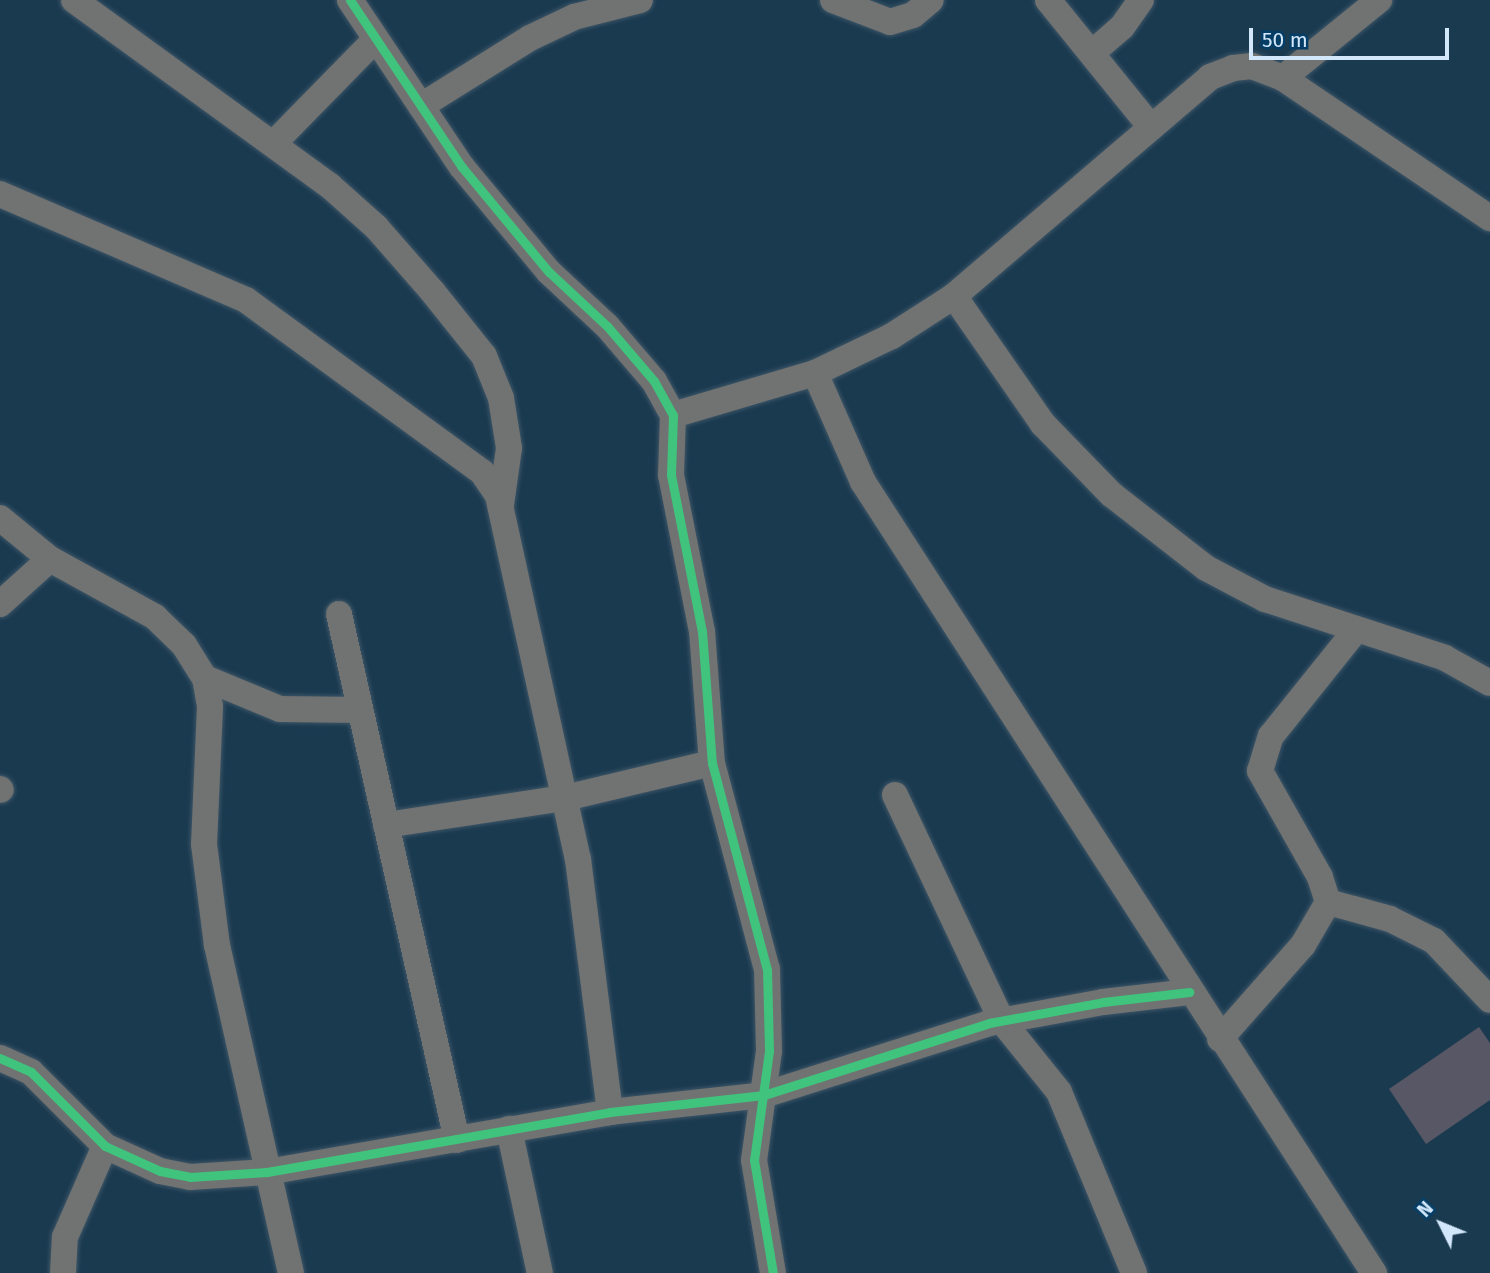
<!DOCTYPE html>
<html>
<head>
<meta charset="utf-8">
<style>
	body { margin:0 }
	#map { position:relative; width:1490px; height:1273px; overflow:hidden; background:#1a3a50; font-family:"Fira Sans",sans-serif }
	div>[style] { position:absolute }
	.building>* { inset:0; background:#585765 }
	.roads { filter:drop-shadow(0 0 2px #3d5566) drop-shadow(0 0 2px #3d5566) }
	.minor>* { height:26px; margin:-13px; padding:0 13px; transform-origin:13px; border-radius:13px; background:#717272 }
	.cycleway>* { height:9px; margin:-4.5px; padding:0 4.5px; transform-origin:4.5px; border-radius:4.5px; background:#40c37c }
	span { translate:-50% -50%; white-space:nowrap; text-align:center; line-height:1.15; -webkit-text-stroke:5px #043e66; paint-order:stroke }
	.north { position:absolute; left:1406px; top:1189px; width:70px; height:70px; -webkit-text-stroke:5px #043e66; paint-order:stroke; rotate:313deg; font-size:19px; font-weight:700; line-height:28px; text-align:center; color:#d3e7fa }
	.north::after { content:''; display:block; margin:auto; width:24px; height:32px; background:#d3e7fa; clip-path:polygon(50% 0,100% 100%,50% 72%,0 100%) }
	.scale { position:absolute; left:1249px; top:28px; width:200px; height:32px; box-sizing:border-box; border:4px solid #d3e7fa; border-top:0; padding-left:9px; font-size:21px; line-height:24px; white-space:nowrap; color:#d3e7fa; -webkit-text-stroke:5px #043e66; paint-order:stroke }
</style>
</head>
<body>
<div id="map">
	<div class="building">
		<i style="clip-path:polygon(1479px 1027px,1490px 1043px,1490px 1100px,1426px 1144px,1389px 1089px)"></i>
	</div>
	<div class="roads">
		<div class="minor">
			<i style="left:74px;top:0;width:316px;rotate:36deg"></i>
			<i style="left:330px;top:186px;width:62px;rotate:41.7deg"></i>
			<i style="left:376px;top:227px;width:85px;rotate:48.8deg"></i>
			<i style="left:432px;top:291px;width:83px;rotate:51.3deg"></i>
			<i style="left:484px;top:356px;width:45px;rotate:68deg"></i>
			<i style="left:501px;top:398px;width:51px;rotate:80.9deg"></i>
			<i style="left:509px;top:448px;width:58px;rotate:98deg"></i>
			<i style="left:350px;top:0;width:201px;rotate:56.2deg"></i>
			<i style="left:462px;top:167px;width:136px;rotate:50.4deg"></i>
			<i style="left:549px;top:272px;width:79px;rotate:43deg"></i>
			<i style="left:607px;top:326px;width:72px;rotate:49.5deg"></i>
			<i style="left:654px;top:381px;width:39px;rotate:61deg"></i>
			<i style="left:673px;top:415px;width:60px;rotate:91.9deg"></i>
			<i style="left:671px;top:475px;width:159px;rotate:78.8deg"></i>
			<i style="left:702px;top:631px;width:132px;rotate:85.7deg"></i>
			<i style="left:712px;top:763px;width:213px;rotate:75.1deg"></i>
			<i style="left:767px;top:969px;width:82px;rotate:88.6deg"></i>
			<i style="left:769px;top:1051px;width:110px;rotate:97.8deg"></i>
			<i style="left:754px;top:1160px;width:115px;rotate:80.5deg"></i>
			<i style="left:833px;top:0;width:61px;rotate:21.1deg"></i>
			<i style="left:890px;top:22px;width:24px;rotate:-17deg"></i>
			<i style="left:913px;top:15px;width:23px;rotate:-40deg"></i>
			<i style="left:1048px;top:0;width:164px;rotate:51deg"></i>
			<i style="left:1093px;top:52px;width:38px;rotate:-41deg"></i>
			<i style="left:1122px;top:27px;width:33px;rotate:-55deg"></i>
			<i style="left:1283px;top:78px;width:124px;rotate:-39.1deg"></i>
			<i style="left:421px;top:106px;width:128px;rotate:-32deg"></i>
			<i style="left:530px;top:38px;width:49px;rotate:-25.5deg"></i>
			<i style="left:574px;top:17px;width:68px;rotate:-14.4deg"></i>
			<i style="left:273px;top:144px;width:147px;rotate:-45.6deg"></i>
			<i style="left:0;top:194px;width:268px;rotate:23.3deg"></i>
			<i style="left:246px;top:300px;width:292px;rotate:36.1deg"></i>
			<i style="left:482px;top:472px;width:29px;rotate:56deg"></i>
			<i style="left:498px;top:496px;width:372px;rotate:77.6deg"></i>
			<i style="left:578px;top:859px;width:255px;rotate:82.8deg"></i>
			<i style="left:954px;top:296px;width:156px;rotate:55.2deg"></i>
			<i style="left:1043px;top:424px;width:98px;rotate:45.8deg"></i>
			<i style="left:1111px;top:494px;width:120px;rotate:37.9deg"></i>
			<i style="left:1206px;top:568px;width:67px;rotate:27.7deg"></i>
			<i style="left:1265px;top:599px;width:189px;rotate:18.1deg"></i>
			<i style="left:1445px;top:658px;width:51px;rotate:29.1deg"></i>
			<i style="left:815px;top:373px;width:119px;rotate:66.2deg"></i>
			<i style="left:863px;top:482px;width:942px;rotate:57.14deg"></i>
			<i style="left:673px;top:415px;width:148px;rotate:-16.5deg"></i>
			<i style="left:815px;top:373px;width:85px;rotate:-25.7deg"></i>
			<i style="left:892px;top:336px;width:74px;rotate:-32.8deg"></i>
			<i style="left:954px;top:296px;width:337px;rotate:-40.5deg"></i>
			<i style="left:1210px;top:77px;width:25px;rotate:-21deg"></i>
			<i style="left:1233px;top:68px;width:19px;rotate:-6deg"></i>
			<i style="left:1252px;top:66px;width:33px;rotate:21deg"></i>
			<i style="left:1283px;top:78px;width:250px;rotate:34.1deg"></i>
			<i style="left:0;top:518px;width:65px;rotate:39.4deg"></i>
			<i style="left:50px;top:559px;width:120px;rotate:28.9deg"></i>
			<i style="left:155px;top:617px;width:40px;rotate:44deg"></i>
			<i style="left:184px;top:645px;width:39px;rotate:58deg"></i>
			<i style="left:205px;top:678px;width:29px;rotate:80deg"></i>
			<i style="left:210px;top:707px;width:137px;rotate:92.5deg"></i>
			<i style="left:204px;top:844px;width:102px;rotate:82.7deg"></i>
			<i style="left:217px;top:945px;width:336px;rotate:77.3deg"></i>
			<i style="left:0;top:604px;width:67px;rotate:-42deg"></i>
			<i style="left:339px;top:614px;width:539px;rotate:77.36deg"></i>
			<i style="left:205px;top:678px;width:81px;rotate:22.5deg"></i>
			<i style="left:280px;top:709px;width:80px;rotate:0.7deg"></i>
			<i style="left:0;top:789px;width:1px;rotate:45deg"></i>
			<i style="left:895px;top:795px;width:250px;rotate:64.7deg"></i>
			<i style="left:1002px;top:1021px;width:91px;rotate:51.2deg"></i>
			<i style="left:1059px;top:1092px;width:196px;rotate:67.5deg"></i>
			<i style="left:386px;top:825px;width:181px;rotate:-8.6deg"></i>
			<i style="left:565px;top:798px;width:151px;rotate:-13.4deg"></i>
			<i style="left:1328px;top:902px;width:64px;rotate:15.3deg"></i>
			<i style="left:1390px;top:919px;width:49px;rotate:26.6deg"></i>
			<i style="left:1434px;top:941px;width:81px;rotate:46.5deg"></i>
			<i style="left:1220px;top:1039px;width:125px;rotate:-48.6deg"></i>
			<i style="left:1303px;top:945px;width:50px;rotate:-59.8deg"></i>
			<i style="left:1328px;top:902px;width:26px;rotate:-108deg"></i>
			<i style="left:1320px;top:877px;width:122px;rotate:-119.5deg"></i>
			<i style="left:1260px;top:771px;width:37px;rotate:-73deg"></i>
			<i style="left:1271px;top:736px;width:136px;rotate:-51.3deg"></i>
			<i style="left:0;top:1058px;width:34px;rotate:24deg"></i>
			<i style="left:31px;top:1072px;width:105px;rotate:45deg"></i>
			<i style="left:105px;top:1146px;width:60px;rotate:24.4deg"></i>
			<i style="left:160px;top:1171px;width:31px;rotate:11deg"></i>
			<i style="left:190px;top:1177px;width:77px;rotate:-3.7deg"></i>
			<i style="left:267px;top:1172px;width:348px;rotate:-9.9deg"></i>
			<i style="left:610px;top:1112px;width:155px;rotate:-6.3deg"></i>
			<i style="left:764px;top:1095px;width:236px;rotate:-17.7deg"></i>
			<i style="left:989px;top:1023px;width:116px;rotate:-10.4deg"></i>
			<i style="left:1103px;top:1002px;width:87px;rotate:-6.6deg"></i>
			<i style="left:509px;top:1129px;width:147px;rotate:77.9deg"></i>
			<i style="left:63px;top:1273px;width:36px;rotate:-87deg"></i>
			<i style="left:65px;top:1237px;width:99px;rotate:-66.3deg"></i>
		</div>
	</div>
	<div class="cycleway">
		<i style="left:350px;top:0;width:201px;rotate:56.2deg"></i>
		<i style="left:462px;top:167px;width:136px;rotate:50.4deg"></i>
		<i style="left:549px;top:272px;width:79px;rotate:43deg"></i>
		<i style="left:607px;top:326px;width:72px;rotate:49.5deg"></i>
		<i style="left:654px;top:381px;width:39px;rotate:61deg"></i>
		<i style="left:673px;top:415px;width:60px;rotate:91.9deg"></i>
		<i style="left:671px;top:475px;width:159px;rotate:78.8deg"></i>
		<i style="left:702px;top:631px;width:132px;rotate:85.7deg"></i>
		<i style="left:712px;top:763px;width:213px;rotate:75.1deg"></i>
		<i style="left:767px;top:969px;width:82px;rotate:88.6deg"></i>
		<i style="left:769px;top:1051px;width:110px;rotate:97.8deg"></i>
		<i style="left:754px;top:1160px;width:115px;rotate:80.5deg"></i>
		<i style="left:0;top:1058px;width:34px;rotate:24deg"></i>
		<i style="left:31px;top:1072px;width:105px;rotate:45deg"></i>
		<i style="left:105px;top:1146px;width:60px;rotate:24.4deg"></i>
		<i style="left:160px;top:1171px;width:31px;rotate:11deg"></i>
		<i style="left:190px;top:1177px;width:77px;rotate:-3.7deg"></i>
		<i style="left:267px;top:1172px;width:348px;rotate:-9.9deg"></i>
		<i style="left:610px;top:1112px;width:155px;rotate:-6.3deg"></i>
		<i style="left:764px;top:1095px;width:236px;rotate:-17.7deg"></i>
		<i style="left:989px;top:1023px;width:116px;rotate:-10.4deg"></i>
		<i style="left:1103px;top:1002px;width:87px;rotate:-6.6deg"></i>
	</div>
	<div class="north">N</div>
	<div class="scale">50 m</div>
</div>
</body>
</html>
